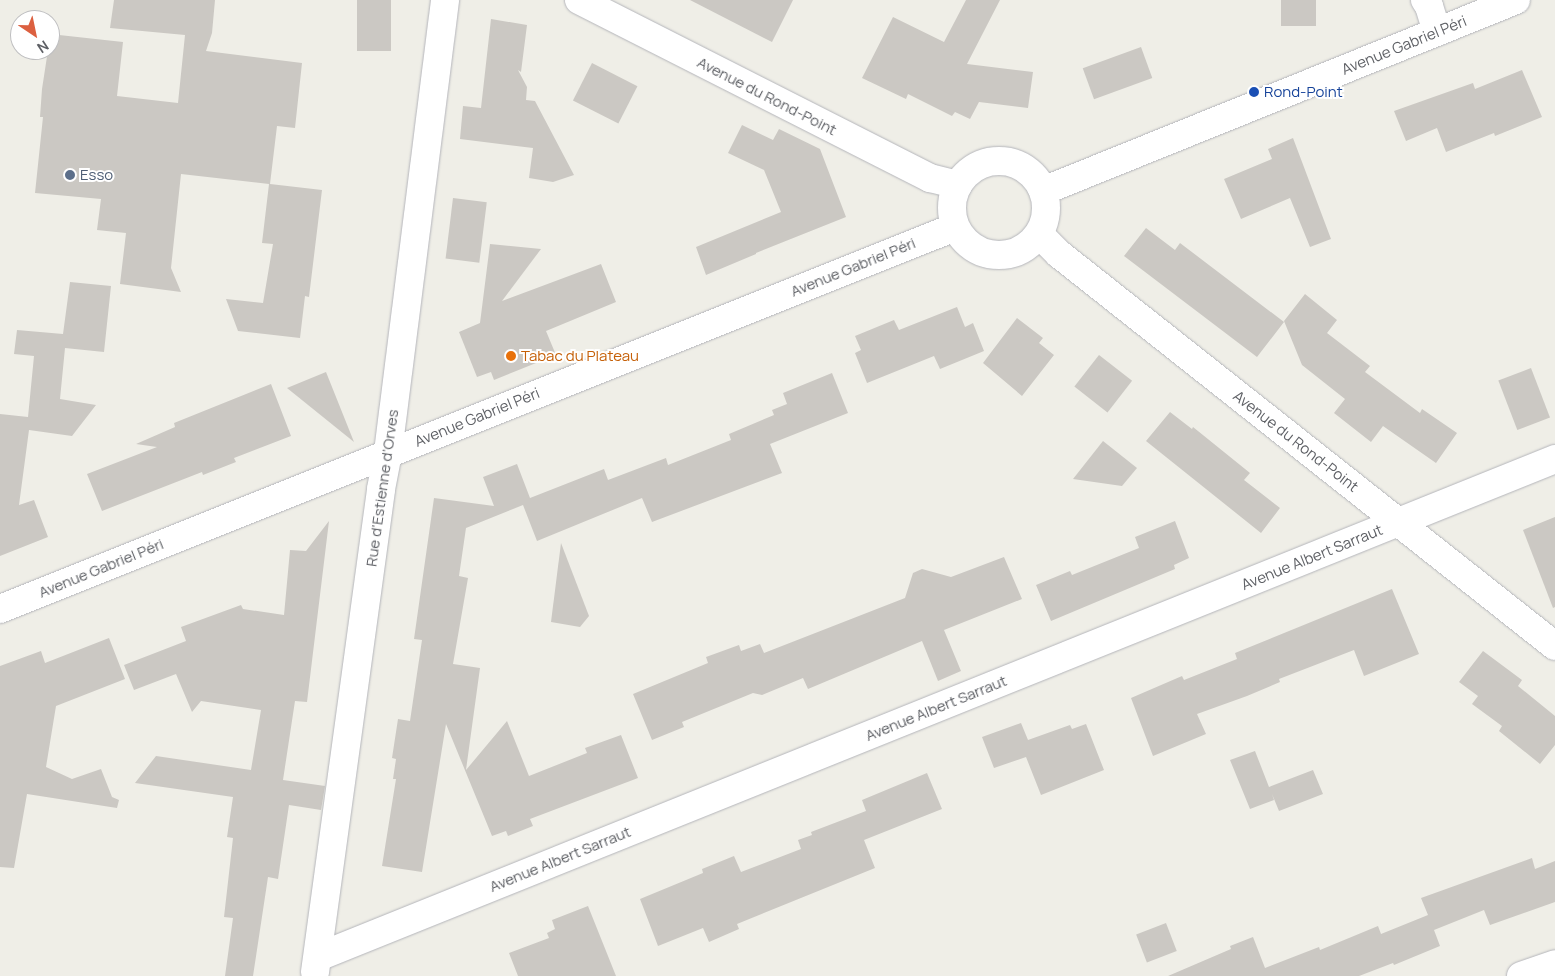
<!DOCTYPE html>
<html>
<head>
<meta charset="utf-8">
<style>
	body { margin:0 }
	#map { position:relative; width:1555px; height:976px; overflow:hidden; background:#efeee7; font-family:Manrope,sans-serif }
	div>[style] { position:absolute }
	.building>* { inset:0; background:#cbc8c3; transform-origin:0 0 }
	.roads { filter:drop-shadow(0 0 1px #b4b5ba) drop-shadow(0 0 1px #b4b5ba) }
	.minor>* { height:28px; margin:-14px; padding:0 14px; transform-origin:14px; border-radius:14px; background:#fff }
	.minor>.ring { margin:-14px; padding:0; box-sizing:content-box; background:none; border:28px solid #fff; border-radius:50% }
	.dots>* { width:14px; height:14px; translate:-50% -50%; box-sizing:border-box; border:2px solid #fff; border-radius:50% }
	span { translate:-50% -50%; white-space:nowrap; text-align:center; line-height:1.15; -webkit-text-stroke:4px #fff; paint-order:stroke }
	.street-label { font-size:15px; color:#5e6065 }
	.transit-label { font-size:15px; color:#164399 }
	.left { translate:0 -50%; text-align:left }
	.service-label { font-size:15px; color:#4e5e75 }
	.food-label { font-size:15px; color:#c56008 }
	.north { position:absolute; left:10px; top:10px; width:50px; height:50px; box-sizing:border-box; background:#fff; border:1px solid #bfbfc1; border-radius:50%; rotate:146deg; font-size:14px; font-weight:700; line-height:20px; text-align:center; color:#5e6065 }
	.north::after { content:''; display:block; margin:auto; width:18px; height:22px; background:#dc6040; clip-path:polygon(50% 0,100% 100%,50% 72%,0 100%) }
</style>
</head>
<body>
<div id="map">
	<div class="building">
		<i style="clip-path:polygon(114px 0,215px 0,212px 33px,206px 51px,302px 63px,295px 128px,277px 126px,270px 184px,322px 190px,309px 297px,305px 296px,300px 338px,238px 331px,226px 299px,263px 303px,273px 244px,262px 243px,269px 184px,181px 174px,171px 268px,181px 292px,120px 284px,126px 233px,97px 230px,101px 199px,35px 193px,43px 117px,40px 117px,42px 89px,48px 50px,50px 50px,50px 34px,123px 42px,117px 96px,178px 103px,185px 35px,110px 28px)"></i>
		<i style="left:357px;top:0;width:34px;height:51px"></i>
		<i style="clip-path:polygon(690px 0,793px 0,772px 42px)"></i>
		<i style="clip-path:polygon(966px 0,1000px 0,967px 64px,1033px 72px,1028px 108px,979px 102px,970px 119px,955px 112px,952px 116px,908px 94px,906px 99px,862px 78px,893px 17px,944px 42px)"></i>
		<i style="left:1281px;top:0;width:35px;height:26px"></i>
		<i style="clip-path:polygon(491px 19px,527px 25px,521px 72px,518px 70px,527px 87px,526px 100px,535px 101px,574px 175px,553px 182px,529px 178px,533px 148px,460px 139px,463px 106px,481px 108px)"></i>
		<i style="left:1141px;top:47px;width:33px;height:62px;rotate:70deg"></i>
		<i style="left:592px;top:63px;width:51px;height:42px;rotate:27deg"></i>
		<i style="clip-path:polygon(1522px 70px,1542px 117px,1495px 136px,1494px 133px,1446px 152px,1437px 128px,1406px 141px,1394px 111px,1473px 83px,1475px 89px)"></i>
		<i style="clip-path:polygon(742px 125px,773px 140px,779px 129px,820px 149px,846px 217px,756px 253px,756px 254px,706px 275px,696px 247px,781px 212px,764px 170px,728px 153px)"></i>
		<i style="clip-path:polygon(1293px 138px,1331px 239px,1310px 247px,1290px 198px,1241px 219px,1224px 179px,1272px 159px,1268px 149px)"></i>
		<i style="left:453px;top:198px;width:34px;height:61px;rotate:7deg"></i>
		<i style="clip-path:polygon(1146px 228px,1175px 250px,1180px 243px,1284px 322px,1257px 357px,1124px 256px)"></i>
		<i style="clip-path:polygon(490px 244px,541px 249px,502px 301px,601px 264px,616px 302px,546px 331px,556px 355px,494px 380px,491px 372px,477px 377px,459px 332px,480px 323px)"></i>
		<i style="clip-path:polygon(70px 282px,111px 286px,104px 352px,65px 348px,60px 399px,96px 405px,72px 436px,29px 430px,19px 505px,34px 500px,48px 537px,0 556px,0 414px,28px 417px,34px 356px,14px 354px,17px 330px,63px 334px)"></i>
		<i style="clip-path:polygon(1305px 294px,1337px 320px,1327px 333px,1370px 366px,1365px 372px,1420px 413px,1422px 409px,1457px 433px,1436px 463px,1383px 426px,1371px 442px,1334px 413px,1345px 399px,1302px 365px,1284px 321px)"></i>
		<i style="clip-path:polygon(957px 307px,965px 327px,973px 323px,984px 351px,940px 369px,934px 356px,867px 383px,855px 353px,861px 350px,855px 336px,894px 320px,899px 330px)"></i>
		<i style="clip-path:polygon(1017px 318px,1043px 338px,1039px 343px,1054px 355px,1022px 396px,983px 363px)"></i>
		<i style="left:1099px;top:355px;width:42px;height:40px;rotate:38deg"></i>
		<i style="left:1531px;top:368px;width:53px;height:35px;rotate:69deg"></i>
		<i style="clip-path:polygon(326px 372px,354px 442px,287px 388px)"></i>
		<i style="clip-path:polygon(832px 373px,848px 413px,770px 444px,782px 473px,652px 522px,642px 498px,537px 541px,523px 505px,466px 528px,459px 576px,468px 578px,453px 664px,480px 668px,466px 770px,507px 721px,529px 776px,587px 753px,585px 748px,621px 735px,638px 778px,530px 819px,533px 826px,508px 836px,506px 831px,492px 836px,446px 724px,422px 872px,382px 866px,396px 779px,393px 779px,396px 759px,392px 758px,398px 719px,410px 721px,422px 640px,414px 639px,434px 498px,494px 506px,483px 477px,517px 464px,530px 498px,604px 469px,608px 480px,666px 458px,668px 465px,731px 440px,729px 434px,774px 415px,772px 410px,787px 404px,783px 393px)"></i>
		<i style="clip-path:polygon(271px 384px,291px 436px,234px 458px,236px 462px,203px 475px,202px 472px,102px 511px,87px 474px,157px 447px,136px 444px,175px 427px,174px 423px)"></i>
		<i style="clip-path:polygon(1170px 412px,1192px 429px,1193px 427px,1250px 473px,1244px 480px,1280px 508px,1261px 533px,1146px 441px)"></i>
		<i style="clip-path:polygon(1103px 441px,1137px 468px,1122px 486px,1073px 479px)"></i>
		<i style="clip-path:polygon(1555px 517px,1555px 607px,1553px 608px,1523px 530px)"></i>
		<i style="clip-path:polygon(329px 521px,307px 702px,295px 701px,283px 780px,325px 786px,321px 810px,289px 805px,278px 879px,268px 877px,253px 976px,225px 976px,233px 918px,224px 917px,233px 838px,227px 837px,233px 797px,135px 783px,156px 756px,251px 770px,261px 710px,201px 701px,192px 712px,176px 674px,134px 690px,124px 665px,186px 641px,181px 627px,241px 605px,243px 609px,284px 615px,290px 550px,306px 551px)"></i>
		<i style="clip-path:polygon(1175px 521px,1189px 558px,1174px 565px,1175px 569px,1051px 621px,1036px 585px,1070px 571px,1072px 575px,1139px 548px,1135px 537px)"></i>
		<i style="clip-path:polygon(561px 543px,589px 616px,580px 627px,551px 622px)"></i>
		<i style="clip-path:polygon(1004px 557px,1022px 599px,944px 630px,961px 671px,938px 681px,922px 641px,808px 689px,803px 678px,762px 695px,753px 693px,682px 722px,684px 727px,652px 740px,633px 694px,708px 663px,706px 657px,739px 645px,741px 651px,760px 644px,764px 653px,905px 598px,913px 573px,922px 569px,951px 577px)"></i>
		<i style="clip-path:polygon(1392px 589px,1419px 654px,1364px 676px,1354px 650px,1279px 679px,1280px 682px,1247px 696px,1197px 714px,1206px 734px,1153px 756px,1131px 698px,1182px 676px,1184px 680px,1237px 659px,1235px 653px)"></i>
		<i style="clip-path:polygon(109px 638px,125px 679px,56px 706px,46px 767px,72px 779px,101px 769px,112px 797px,119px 800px,117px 808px,27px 794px,14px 868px,0 867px,0 666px,41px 651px,45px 663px)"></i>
		<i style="clip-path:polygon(1483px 651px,1522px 680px,1518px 686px,1555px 716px,1555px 745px,1540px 764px,1499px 731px,1502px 726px,1472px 704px,1478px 696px,1459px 682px)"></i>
		<i style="clip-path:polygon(1021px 723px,1028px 740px,1070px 725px,1072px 729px,1086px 724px,1104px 770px,1041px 795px,1026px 757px,994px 768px,982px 737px)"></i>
		<i style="clip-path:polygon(1255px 751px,1269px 787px,1313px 770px,1323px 794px,1279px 811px,1272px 794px,1274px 800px,1250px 809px,1230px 760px)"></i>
		<i style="clip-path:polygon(927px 773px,942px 809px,864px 840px,875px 868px,737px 924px,739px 929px,709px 942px,703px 928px,658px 946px,640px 899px,703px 873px,702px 869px,734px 856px,741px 872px,801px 849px,798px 840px,812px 835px,811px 832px,866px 811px,862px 800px)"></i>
		<i style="clip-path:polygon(1532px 858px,1535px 869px,1555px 861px,1555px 902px,1490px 925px,1484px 910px,1434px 930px,1440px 946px,1394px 965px,1393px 963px,1359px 976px,1168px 976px,1231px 949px,1230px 946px,1253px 937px,1265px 968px,1319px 947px,1320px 950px,1378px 926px,1381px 934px,1428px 915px,1421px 898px)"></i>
		<i style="clip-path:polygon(588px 906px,616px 976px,518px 976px,509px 953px,549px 938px,547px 933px,555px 929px,552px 920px)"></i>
		<i style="left:1166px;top:923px;width:30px;height:32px;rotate:69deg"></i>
	</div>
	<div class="roads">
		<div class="minor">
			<i style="left:579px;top:0;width:394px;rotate:26.9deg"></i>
			<i style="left:930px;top:178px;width:29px;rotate:14deg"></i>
			<i style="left:1425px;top:0;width:7px;rotate:56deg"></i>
			<i style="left:1429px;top:6px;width:27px;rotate:73deg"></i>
			<i class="ring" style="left:952px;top:161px;width:66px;height:66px"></i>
			<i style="left:1043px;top:191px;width:510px;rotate:-21.99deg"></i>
			<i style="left:1039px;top:234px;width:28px;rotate:45deg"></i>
			<i style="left:1059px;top:254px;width:632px;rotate:38.32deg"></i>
			<i style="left:0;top:609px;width:1029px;rotate:-21.8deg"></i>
			<i style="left:318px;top:957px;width:1333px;rotate:-21.93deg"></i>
			<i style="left:315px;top:972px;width:487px;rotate:-82.2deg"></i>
			<i style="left:381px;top:489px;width:38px;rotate:-79deg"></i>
			<i style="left:388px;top:452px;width:456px;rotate:-82.8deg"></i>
			<i style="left:1521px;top:976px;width:36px;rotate:-19deg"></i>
		</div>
	</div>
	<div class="dots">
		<i style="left:1254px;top:92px;background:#1a4fb4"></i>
		<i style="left:70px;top:175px;background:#5c6f8a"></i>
		<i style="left:511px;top:356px;background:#e8710a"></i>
	</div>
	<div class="street-label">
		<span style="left:1404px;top:45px;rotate:-22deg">Avenue Gabriel Péri</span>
		<span style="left:767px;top:96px;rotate:27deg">Avenue du Rond-Point</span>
		<span style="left:853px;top:267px;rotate:-22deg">Avenue Gabriel Péri</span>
		<span style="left:477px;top:417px;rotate:-22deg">Avenue Gabriel Péri</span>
		<span style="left:1296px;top:441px;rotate:38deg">Avenue du Rond-Point</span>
		<span style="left:382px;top:488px;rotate:-82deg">Rue d'Estienne d'Orves</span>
		<span style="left:1312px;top:557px;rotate:-22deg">Avenue Albert Sarraut</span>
		<span style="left:101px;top:568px;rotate:-22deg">Avenue Gabriel Péri</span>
		<span style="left:936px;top:708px;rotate:-22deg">Avenue Albert Sarraut</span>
		<span style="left:560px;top:859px;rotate:-22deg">Avenue Albert Sarraut</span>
	</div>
	<div class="transit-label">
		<span class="left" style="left:1264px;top:92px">Rond-Point</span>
	</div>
	<div class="service-label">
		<span class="left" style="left:80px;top:175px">Esso</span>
	</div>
	<div class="food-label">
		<span class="left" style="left:521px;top:356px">Tabac du Plateau</span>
	</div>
	<div class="north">N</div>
</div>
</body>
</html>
